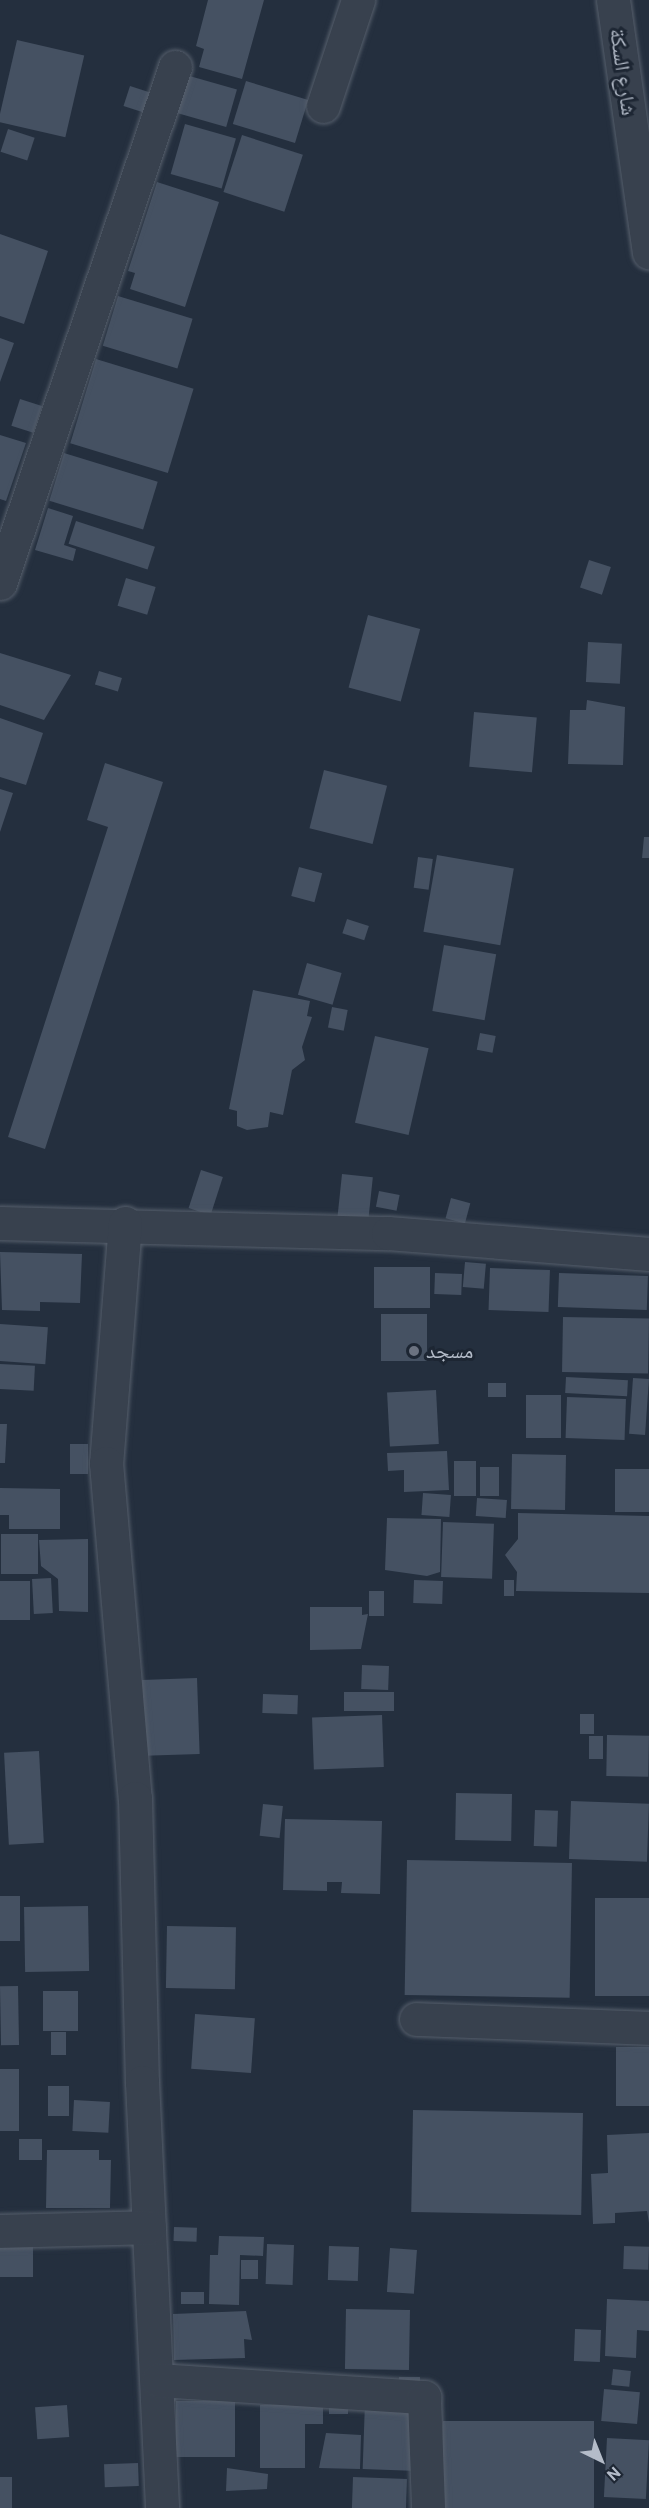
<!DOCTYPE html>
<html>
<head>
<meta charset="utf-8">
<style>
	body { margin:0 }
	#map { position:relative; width:649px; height:2508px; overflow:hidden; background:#242f3e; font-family:Roboto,"Noto Naskh Arabic",sans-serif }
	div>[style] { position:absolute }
	.building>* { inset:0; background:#455162; transform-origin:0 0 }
	.roads { filter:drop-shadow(0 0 2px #565f6c) drop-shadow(0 0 2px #565f6c) }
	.minor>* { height:33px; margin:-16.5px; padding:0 16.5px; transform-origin:16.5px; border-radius:16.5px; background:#38414e }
	.dots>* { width:16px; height:16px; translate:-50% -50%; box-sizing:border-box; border:3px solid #1d2633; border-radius:50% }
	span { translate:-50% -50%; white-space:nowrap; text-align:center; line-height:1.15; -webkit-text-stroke:6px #1d2633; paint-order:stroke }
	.street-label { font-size:21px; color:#b4bcc9 }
	.poi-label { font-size:21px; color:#b4bcc9 }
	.left { translate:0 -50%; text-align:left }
	.north { position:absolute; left:571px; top:2430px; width:60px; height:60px; -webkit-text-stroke:4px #1d2633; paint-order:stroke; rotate:137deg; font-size:16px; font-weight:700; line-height:24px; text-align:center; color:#b4bcc9 }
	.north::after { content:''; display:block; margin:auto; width:21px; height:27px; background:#b4bcc9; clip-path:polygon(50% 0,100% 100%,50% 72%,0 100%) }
</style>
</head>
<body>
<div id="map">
	<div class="building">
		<i style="clip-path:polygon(208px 0,264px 0,242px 79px,199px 67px,204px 49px,196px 46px)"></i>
		<i style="left:17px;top:40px;width:69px;height:84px;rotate:13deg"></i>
		<i style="left:186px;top:75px;width:53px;height:39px;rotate:16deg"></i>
		<i style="left:246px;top:81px;width:65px;height:45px;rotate:17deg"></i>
		<i style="left:130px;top:86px;width:22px;height:21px;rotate:18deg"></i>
		<i style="left:185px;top:124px;width:53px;height:52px;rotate:16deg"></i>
		<i style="left:8px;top:129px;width:28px;height:24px;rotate:18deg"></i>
		<i style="left:242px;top:135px;width:64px;height:60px;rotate:18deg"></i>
		<i style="clip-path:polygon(157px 182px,219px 202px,185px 307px,130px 289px,135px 273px,128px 271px)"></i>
		<i style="clip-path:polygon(0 234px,48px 251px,24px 324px,0 316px)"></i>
		<i style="left:118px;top:296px;width:78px;height:52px;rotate:17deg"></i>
		<i style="clip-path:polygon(0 338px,14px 343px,0 382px)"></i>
		<i style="left:96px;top:359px;width:102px;height:88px;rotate:17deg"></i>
		<i style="left:20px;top:399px;width:23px;height:28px;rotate:18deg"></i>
		<i style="clip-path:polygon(0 435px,26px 443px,6px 501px,0 499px)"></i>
		<i style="left:64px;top:453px;width:98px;height:50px;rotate:17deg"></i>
		<i style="clip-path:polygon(48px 508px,73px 516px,64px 545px,76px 549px,73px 561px,35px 550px)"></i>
		<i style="left:76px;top:521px;width:83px;height:24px;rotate:18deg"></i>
		<i style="left:589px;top:560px;width:23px;height:29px;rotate:18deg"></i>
		<i style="left:126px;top:578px;width:31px;height:29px;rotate:17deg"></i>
		<i style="left:368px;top:615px;width:54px;height:75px;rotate:15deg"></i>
		<i style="left:588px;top:642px;width:34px;height:40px;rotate:3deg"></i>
		<i style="clip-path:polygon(0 653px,71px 675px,44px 720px,0 705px)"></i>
		<i style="left:99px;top:671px;width:24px;height:14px;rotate:17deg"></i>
		<i style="clip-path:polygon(587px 700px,625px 707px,623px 765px,568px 764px,570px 710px,586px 710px)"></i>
		<i style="left:474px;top:712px;width:63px;height:55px;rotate:5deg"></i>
		<i style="clip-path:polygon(0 718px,43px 733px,26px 785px,0 777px)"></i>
		<i style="clip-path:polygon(105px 763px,163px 782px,45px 1149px,8px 1137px,108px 827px,87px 820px)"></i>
		<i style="left:324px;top:770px;width:65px;height:60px;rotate:14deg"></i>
		<i style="clip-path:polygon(0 789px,13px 793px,0 832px)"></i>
		<i style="clip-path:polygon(644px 837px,649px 837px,649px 858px,642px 858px)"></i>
		<i style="left:437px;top:855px;width:78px;height:78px;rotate:10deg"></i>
		<i style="left:418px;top:857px;width:15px;height:31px;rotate:8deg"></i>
		<i style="left:299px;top:867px;width:24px;height:30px;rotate:15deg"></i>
		<i style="left:347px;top:919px;width:23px;height:15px;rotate:18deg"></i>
		<i style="left:444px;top:945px;width:53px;height:67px;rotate:10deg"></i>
		<i style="left:307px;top:963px;width:36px;height:33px;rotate:16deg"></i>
		<i style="clip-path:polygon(253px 990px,310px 1001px,307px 1016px,312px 1017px,302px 1047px,305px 1060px,292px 1070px,283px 1115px,270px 1112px,268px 1127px,247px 1130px,237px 1126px,237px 1111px,229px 1109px)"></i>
		<i style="left:332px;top:1007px;width:16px;height:21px;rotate:11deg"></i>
		<i style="left:480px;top:1033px;width:16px;height:17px;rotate:11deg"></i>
		<i style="left:375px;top:1036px;width:55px;height:89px;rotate:13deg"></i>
		<i style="left:201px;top:1170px;width:23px;height:40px;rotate:18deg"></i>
		<i style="left:342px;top:1174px;width:31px;height:43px;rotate:6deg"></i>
		<i style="left:379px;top:1191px;width:21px;height:16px;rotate:11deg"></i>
		<i style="left:451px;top:1198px;width:20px;height:21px;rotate:15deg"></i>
		<i style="clip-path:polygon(0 1252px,82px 1254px,80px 1303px,40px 1302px,40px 1311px,2px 1310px)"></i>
		<i style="left:465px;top:1262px;width:21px;height:25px;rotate:5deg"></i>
		<i style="left:430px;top:1267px;width:41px;height:56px;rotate:90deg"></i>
		<i style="left:490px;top:1268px;width:60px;height:42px;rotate:2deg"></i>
		<i style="left:435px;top:1273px;width:27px;height:21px;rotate:2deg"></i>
		<i style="left:559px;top:1273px;width:89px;height:34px;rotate:2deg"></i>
		<i style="left:381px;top:1314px;width:46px;height:47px"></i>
		<i style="left:563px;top:1317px;width:86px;height:55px;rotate:1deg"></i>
		<i style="left:0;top:1324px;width:48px;height:37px;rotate:4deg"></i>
		<i style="left:0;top:1364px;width:35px;height:25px;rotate:3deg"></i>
		<i style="left:566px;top:1377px;width:62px;height:16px;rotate:3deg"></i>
		<i style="left:633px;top:1378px;width:16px;height:56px;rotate:4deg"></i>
		<i style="left:488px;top:1383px;width:18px;height:14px"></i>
		<i style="left:436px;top:1390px;width:54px;height:49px;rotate:87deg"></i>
		<i style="left:561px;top:1395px;width:43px;height:35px;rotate:90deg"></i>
		<i style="left:567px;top:1397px;width:59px;height:41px;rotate:2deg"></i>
		<i style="clip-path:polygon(0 1424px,7px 1424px,5px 1463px,0 1463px)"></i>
		<i style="left:88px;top:1444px;width:30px;height:18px;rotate:90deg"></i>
		<i style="clip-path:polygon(447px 1451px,449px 1490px,404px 1492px,404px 1470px,388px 1471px,387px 1453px)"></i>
		<i style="left:512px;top:1454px;width:54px;height:55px;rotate:1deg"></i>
		<i style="left:476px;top:1461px;width:35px;height:22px;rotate:90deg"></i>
		<i style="left:499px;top:1467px;width:29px;height:19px;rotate:90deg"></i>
		<i style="left:649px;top:1469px;width:43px;height:34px;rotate:90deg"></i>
		<i style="clip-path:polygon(0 1488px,60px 1489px,60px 1529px,9px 1529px,9px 1515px,0 1515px)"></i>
		<i style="left:423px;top:1493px;width:28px;height:22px;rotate:4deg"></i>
		<i style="left:477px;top:1498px;width:30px;height:18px;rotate:4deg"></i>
		<i style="clip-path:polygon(518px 1513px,649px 1516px,649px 1593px,516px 1591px,517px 1572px,505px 1555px,518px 1539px)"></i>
		<i style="clip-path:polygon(387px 1518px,441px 1519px,440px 1572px,427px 1576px,385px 1570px)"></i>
		<i style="left:443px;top:1522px;width:51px;height:55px;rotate:2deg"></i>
		<i style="left:1px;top:1534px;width:37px;height:40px"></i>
		<i style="clip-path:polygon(88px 1539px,88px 1612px,59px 1611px,58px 1579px,41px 1566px,39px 1540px)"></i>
		<i style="left:51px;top:1578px;width:35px;height:19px;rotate:87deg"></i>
		<i style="left:414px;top:1580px;width:29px;height:23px;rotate:2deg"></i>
		<i style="left:504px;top:1580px;width:10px;height:16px"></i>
		<i style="left:0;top:1581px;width:30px;height:39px"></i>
		<i style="left:369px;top:1591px;width:15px;height:25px"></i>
		<i style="clip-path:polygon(310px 1607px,362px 1607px,362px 1615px,368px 1614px,361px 1649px,310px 1650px)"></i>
		<i style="left:362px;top:1665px;width:27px;height:24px;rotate:2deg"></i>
		<i style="left:197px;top:1678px;width:76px;height:55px;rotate:88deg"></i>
		<i style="left:344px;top:1692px;width:50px;height:19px"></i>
		<i style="left:263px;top:1694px;width:35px;height:19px;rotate:2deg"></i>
		<i style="left:580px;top:1714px;width:14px;height:20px"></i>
		<i style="left:382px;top:1715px;width:52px;height:70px;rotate:88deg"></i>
		<i style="left:607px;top:1735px;width:42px;height:41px;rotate:1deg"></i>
		<i style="left:589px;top:1736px;width:14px;height:23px"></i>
		<i style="left:39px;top:1751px;width:92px;height:35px;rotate:87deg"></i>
		<i style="left:456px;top:1793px;width:56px;height:47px;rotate:1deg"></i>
		<i style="left:571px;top:1801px;width:78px;height:58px;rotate:2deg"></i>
		<i style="left:263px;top:1804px;width:20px;height:32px;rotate:6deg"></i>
		<i style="left:535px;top:1810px;width:23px;height:36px;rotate:2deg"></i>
		<i style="clip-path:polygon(285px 1819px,382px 1821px,380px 1894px,341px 1893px,342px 1882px,327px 1882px,327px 1891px,283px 1890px)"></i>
		<i style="left:407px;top:1860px;width:165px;height:135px;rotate:1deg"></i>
		<i style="left:0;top:1896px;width:20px;height:45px"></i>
		<i style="left:649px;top:1898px;width:98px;height:54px;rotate:90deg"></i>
		<i style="left:88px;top:1906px;width:65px;height:64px;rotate:89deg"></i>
		<i style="left:167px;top:1926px;width:69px;height:62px;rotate:1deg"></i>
		<i style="left:18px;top:1986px;width:59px;height:18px;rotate:89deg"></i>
		<i style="left:43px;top:1991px;width:35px;height:40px"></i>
		<i style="left:195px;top:2014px;width:60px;height:55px;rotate:4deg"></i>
		<i style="left:51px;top:2032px;width:15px;height:23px"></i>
		<i style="left:616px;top:2047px;width:33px;height:59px"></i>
		<i style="left:0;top:2069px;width:19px;height:62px"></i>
		<i style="left:48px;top:2086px;width:21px;height:30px"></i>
		<i style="left:74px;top:2100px;width:36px;height:31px;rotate:3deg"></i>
		<i style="left:413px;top:2110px;width:170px;height:102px;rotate:1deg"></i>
		<i style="clip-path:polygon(649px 2133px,649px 2223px,647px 2211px,615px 2213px,615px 2223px,593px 2224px,591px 2174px,608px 2173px,607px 2135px)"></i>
		<i style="left:19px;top:2139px;width:23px;height:21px"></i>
		<i style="clip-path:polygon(47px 2150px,99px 2150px,99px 2160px,111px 2160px,110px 2208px,46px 2208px)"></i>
		<i style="left:174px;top:2227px;width:23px;height:14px;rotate:2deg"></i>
		<i style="left:33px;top:2236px;width:41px;height:33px;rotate:90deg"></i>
		<i style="clip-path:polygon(219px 2236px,264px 2237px,263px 2256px,240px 2255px,239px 2305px,209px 2304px,210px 2255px,218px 2255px)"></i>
		<i style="left:267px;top:2244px;width:27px;height:40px;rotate:2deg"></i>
		<i style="left:329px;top:2246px;width:30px;height:34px;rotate:2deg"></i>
		<i style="left:624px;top:2246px;width:25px;height:23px;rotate:2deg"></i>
		<i style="left:390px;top:2248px;width:27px;height:44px;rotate:4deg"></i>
		<i style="left:241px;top:2260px;width:17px;height:19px"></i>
		<i style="left:181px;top:2292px;width:23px;height:12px"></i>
		<i style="clip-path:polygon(607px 2299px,649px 2301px,649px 2331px,637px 2330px,636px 2358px,605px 2356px)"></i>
		<i style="left:346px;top:2309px;width:64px;height:60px;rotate:1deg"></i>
		<i style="clip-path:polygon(246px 2311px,252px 2340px,244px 2339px,245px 2358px,174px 2360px,173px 2314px)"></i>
		<i style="left:575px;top:2329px;width:26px;height:32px;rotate:2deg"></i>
		<i style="left:613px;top:2369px;width:18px;height:16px;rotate:6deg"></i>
		<i style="left:399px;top:2377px;width:21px;height:16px"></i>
		<i style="left:604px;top:2389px;width:36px;height:32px;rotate:5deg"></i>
		<i style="left:329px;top:2395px;width:19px;height:19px"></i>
		<i style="left:176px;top:2401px;width:59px;height:56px"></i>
		<i style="left:365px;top:2402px;width:55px;height:67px;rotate:2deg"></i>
		<i style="left:67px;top:2405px;width:32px;height:32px;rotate:86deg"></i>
		<i style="clip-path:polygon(260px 2405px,323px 2405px,323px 2424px,305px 2424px,305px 2468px,260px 2468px)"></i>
		<i style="left:594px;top:2421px;width:87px;height:151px;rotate:90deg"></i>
		<i style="clip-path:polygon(326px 2433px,361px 2435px,360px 2469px,319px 2468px)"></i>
		<i style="left:607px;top:2438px;width:42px;height:59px;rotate:3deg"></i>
		<i style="left:138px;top:2463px;width:23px;height:34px;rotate:88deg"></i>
		<i style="clip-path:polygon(227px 2468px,268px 2474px,267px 2489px,226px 2491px)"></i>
		<i style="left:0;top:2477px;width:12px;height:31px"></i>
		<i style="left:353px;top:2477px;width:54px;height:31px;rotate:2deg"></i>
	</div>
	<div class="roads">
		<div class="minor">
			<i style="left:613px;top:0;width:255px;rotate:81.9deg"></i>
			<i style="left:323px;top:106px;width:112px;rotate:-71.7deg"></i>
			<i style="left:0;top:583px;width:545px;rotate:-71.27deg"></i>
			<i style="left:0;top:1223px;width:388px;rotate:1.5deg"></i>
			<i style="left:388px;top:1233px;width:262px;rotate:4.6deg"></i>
			<i style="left:125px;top:1223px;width:241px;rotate:94.5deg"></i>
			<i style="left:106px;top:1463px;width:336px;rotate:85.1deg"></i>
			<i style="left:135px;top:1798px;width:284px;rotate:88.6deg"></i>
			<i style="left:142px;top:2082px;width:426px;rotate:87.3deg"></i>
			<i style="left:416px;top:2019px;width:233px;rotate:2.2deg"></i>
			<i style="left:0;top:2231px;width:149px;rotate:-1.5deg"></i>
			<i style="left:158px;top:2380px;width:267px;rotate:3.7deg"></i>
			<i style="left:424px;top:2397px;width:111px;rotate:87.9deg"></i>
		</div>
	</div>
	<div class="dots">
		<i style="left:414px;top:1351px;background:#6b7280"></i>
	</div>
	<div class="street-label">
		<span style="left:623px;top:72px;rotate:82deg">شارع السكة</span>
	</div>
	<div class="poi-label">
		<span class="left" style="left:426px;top:1351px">مسجد</span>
	</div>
	<div class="north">N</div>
</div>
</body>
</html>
